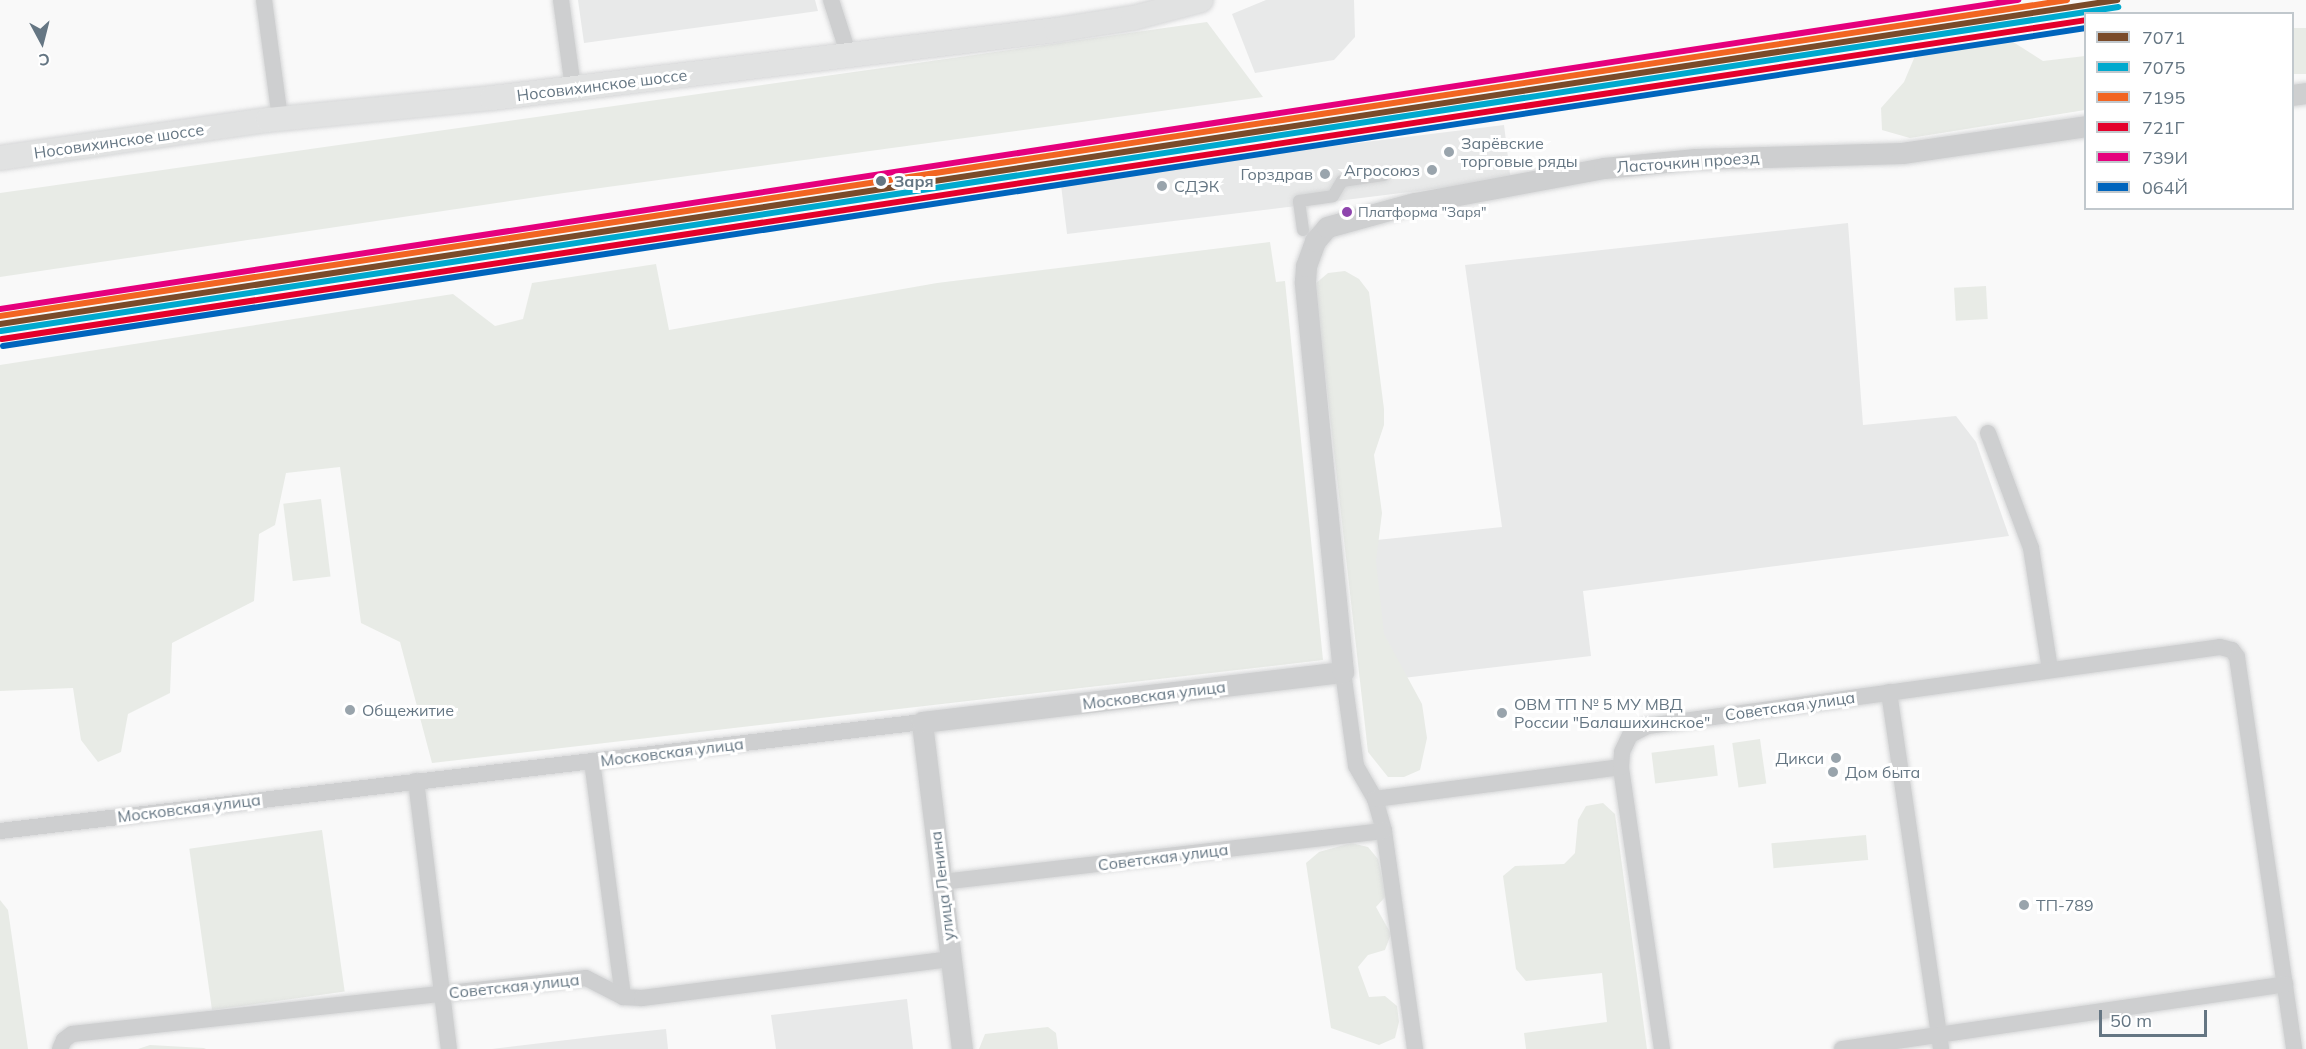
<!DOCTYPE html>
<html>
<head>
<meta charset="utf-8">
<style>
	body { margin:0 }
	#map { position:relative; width:2306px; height:1049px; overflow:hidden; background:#f9f9f9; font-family:Mulish,sans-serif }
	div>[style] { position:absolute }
	.built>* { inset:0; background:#e8e9e9; transform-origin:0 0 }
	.green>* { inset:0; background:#e8ebe6; transform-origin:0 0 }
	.roads { filter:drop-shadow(0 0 2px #d5d6d7) drop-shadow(0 0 2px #d5d6d7) }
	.pedestrian>* { height:12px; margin:-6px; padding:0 6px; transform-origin:6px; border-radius:6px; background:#cecfd0 }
	.minor>* { height:16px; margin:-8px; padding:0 8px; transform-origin:8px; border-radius:8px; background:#cecfd0 }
	.tertiary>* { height:21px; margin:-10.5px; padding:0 10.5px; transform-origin:10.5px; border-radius:10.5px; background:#cecfd0 }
	.secondary>* { height:24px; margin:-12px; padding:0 12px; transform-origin:12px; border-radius:12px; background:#e1e2e2 }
	.rail-1>* { height:6px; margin:-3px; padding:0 3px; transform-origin:3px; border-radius:3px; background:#7a4b2a }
	.rail-2>* { height:6px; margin:-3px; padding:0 3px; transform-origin:3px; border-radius:3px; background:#00a9ce }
	.rail-3>* { height:6px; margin:-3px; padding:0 3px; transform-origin:3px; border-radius:3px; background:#f26522 }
	.rail-4>* { height:6px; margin:-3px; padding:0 3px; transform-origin:3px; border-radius:3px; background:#e4002b }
	.rail-5>* { height:6px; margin:-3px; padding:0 3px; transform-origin:3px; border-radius:3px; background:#e5007d }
	.rail-6>* { height:6px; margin:-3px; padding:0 3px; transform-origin:3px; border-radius:3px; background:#0065bd }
	.dots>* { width:16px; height:16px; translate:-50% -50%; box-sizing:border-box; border:3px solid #fff; border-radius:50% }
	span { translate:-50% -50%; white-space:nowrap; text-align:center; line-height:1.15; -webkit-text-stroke:6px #fff; paint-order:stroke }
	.bus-label { font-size:14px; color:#657683 }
	.left { translate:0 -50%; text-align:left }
	.street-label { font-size:16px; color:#657683 }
	.poi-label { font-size:16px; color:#657683 }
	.right { translate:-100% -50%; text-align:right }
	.stop-label { font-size:16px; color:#657683; font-weight:700 }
	.legend { position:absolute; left:2084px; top:12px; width:210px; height:198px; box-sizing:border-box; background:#fff; border:2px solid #c1c8cd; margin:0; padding:8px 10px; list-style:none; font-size:18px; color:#657683 }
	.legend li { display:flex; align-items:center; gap:12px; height:30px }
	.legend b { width:30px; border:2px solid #c1c8cd }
	.north { position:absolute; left:12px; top:12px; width:60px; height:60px; -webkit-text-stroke:4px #fff; paint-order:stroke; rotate:173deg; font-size:16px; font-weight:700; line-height:24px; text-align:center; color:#657683 }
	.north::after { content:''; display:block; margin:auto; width:21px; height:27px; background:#657683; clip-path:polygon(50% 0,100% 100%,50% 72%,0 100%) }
	.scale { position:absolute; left:2099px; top:1010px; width:108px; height:27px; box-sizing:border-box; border:3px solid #657683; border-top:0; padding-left:8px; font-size:18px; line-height:21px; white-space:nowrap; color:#657683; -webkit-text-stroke:4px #fff; paint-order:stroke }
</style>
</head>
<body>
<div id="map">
	<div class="built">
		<i style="clip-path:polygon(578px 0,815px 0,818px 11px,584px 43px)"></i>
		<i style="clip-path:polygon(1266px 0,1354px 0,1355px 37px,1334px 60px,1255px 73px,1232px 14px)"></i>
		<i style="left:1504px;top:125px;width:55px;height:447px;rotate:83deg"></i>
		<i style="clip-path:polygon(1848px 223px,1863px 425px,1956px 416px,1976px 442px,2009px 536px,1583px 591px,1591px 656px,1386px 680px,1367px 541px,1502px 527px,1465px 265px)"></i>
		<i style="clip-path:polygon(907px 999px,913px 1049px,776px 1049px,771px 1015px)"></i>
		<i style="clip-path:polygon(666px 1029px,668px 1049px,492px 1049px,609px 1035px)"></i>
	</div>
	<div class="green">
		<i style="clip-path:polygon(1207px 22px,1263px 97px,564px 193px,0 277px,0 193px)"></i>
		<i style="left:2306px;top:28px;width:46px;height:13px;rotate:90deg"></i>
		<i style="clip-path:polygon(2010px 40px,2043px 61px,2085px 56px,2085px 110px,1910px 138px,1882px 130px,1881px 108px,1904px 82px,1915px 56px)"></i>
		<i style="clip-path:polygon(1270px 242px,1276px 282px,1285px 281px,1323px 660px,432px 763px,400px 642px,361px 623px,340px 467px,286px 473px,275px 525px,259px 534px,254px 601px,172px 643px,170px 693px,128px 714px,121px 752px,98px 762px,81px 740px,73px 688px,0 691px,0 365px,453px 294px,495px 326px,523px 319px,532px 283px,656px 264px,669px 330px,937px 283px)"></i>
		<i style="clip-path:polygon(1345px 271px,1359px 279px,1369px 292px,1384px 409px,1384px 425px,1374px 455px,1382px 513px,1376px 561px,1384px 634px,1422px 704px,1427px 738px,1420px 770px,1404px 777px,1388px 777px,1368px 752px,1315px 284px,1328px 273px)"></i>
		<i style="left:1986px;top:286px;width:33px;height:32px;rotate:87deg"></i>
		<i style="left:321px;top:499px;width:78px;height:38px;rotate:83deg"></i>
		<i style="left:1760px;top:739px;width:45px;height:28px;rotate:82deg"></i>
		<i style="left:1714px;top:745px;width:31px;height:63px;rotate:83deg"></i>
		<i style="clip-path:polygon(1603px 803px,1615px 814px,1647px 1049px,1526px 1049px,1524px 1033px,1607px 1022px,1602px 973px,1526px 981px,1516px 969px,1503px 876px,1515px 866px,1564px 864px,1575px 853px,1578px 820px,1586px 806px)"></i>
		<i style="left:322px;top:830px;width:163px;height:134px;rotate:82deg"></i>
		<i style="left:1866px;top:835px;width:25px;height:95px;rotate:85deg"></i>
		<i style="clip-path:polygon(1351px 843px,1368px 847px,1378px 859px,1386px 896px,1376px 907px,1391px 934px,1385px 950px,1368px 955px,1358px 967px,1369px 997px,1385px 996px,1397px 1006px,1399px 1022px,1395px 1038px,1379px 1045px,1331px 1028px,1306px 863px,1319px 852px)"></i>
		<i style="clip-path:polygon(0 900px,8px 910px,28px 1049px,0 1049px)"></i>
		<i style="clip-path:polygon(1048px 1027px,1056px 1033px,1058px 1049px,979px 1049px,985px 1034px)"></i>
		<i style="clip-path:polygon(150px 1045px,204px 1048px,206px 1049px,138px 1049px)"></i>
	</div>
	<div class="roads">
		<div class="pedestrian">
			<i style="left:1303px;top:230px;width:29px;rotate:-98deg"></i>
			<i style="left:1299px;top:201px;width:34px;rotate:-8deg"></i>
			<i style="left:1333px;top:196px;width:17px;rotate:-59deg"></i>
			<i style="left:1342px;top:181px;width:42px;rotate:-8.1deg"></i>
		</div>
		<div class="minor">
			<i style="left:264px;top:0;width:120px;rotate:82.3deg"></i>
			<i style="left:561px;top:0;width:89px;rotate:82.2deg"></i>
			<i style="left:831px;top:0;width:59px;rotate:72.2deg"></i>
			<i style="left:1988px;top:433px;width:123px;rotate:69.5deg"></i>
			<i style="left:2031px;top:548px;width:123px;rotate:81.1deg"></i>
			<i style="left:1343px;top:672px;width:95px;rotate:82.1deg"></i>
			<i style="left:1356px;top:766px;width:38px;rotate:60deg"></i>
			<i style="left:1375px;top:799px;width:33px;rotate:74deg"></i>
			<i style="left:1384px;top:831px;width:220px;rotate:81.9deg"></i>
			<i style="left:1889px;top:692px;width:361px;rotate:81.7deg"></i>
			<i style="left:592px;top:761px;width:238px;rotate:82.5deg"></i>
			<i style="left:416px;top:781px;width:270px;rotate:83deg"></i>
			<i style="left:1375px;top:799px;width:248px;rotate:-7.4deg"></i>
			<i style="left:0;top:831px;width:928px;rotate:-6.74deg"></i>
			<i style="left:942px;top:882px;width:445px;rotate:-6.6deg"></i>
			<i style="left:60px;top:1049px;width:10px;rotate:-66deg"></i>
			<i style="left:64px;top:1040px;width:10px;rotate:-37deg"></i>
			<i style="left:72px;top:1034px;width:517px;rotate:-6.22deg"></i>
			<i style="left:586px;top:978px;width:42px;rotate:27.2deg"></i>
			<i style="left:623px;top:997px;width:19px;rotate:3deg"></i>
			<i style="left:642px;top:998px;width:310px;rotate:-7.2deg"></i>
			<i style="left:1662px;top:1049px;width:285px;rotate:-98.3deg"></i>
			<i style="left:1621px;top:767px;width:15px;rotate:-86deg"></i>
			<i style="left:1622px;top:752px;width:19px;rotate:-65deg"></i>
			<i style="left:1630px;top:735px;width:20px;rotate:-27deg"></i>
			<i style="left:1648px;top:726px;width:577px;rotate:-7.86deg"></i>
			<i style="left:2220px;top:647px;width:12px;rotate:14deg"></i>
			<i style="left:2232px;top:650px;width:9px;rotate:54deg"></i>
			<i style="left:2237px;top:657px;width:396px;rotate:81.7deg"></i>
			<i style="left:1842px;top:1049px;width:448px;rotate:-8.3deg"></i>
		</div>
		<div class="tertiary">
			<i style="left:2292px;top:95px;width:14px;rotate:-8deg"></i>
			<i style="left:962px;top:1049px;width:329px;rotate:-97deg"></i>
			<i style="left:922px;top:722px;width:424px;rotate:-6.8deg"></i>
			<i style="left:1343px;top:672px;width:393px;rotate:-95.6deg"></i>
			<i style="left:1305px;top:281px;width:15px;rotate:-86deg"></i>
			<i style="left:1306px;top:266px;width:27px;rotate:-70deg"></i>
			<i style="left:1315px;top:241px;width:18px;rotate:-49deg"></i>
			<i style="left:1327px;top:227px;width:91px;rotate:-15.3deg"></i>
			<i style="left:1415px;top:203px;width:192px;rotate:-10.5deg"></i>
			<i style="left:1604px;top:168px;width:92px;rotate:-5.6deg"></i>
			<i style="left:1696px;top:159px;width:206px;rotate:-1.7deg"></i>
			<i style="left:1902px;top:153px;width:186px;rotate:-8.3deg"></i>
		</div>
		<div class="secondary">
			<i style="left:0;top:158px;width:271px;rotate:-8.1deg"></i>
			<i style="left:268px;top:120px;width:225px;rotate:-5.6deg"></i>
			<i style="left:492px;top:98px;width:568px;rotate:-6.87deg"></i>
			<i style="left:1056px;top:30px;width:78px;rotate:-8.9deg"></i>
			<i style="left:1133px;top:18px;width:70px;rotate:-14.8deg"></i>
		</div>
	</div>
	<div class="rail-1">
		<i style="left:0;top:324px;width:2142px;rotate:-8.7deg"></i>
	</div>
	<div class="rail-2">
		<i style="left:1px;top:331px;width:2142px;rotate:-8.7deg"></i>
	</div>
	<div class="rail-3">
		<i style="left:0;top:316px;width:2091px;rotate:-8.69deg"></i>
	</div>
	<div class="rail-4">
		<i style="left:2px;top:339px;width:2108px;rotate:-8.7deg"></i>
	</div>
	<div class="rail-5">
		<i style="left:0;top:309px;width:2042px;rotate:-8.71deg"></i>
	</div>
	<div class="rail-6">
		<i style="left:3px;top:346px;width:2107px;rotate:-8.68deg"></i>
	</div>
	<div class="dots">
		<i style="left:1449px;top:152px;background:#99a4ac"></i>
		<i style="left:1432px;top:170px;background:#99a4ac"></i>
		<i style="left:1325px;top:174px;background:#99a4ac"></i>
		<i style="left:881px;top:181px;background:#657683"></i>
		<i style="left:1162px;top:186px;background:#99a4ac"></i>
		<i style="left:1347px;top:212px;background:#8e44ad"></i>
		<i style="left:350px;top:710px;background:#99a4ac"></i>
		<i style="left:1502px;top:713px;background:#99a4ac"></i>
		<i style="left:1836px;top:758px;background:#99a4ac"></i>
		<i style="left:1833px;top:772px;background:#99a4ac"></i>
		<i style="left:2024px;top:905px;background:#99a4ac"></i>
	</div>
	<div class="bus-label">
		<span class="left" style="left:1358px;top:212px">Платформа "Заря"</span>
	</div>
	<div class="street-label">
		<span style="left:602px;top:85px;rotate:-7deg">Носовихинское шоссе</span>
		<span style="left:119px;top:141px;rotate:-8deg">Носовихинское шоссе</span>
		<span style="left:1688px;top:162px;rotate:-4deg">Ласточкин проезд</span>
		<span style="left:1154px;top:695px;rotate:-7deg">Московская улица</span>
		<span style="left:1790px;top:706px;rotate:-8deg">Советская улица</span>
		<span style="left:672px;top:752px;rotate:-7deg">Московская улица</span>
		<span style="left:189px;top:808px;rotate:-7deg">Московская улица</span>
		<span style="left:1163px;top:857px;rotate:-7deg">Советская улица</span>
		<span style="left:942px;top:886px;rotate:-97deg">улица Ленина</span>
		<span style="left:514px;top:986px;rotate:-6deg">Советская улица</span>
	</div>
	<div class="poi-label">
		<span class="left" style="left:1461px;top:152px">Зарёвские<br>торговые ряды</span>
		<span class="right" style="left:1420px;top:170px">Агросоюз</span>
		<span class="right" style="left:1313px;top:174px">Горздрав</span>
		<span class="left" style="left:1174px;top:186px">СДЭК</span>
		<span class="left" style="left:1514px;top:713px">ОВМ ТП № 5 МУ МВД<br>России "Балашихинское"</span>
		<span class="left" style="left:362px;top:710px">Общежитие</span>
		<span class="right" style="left:1824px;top:758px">Дикси</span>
		<span class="left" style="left:1845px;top:772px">Дом быта</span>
		<span class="left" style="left:2036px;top:905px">ТП-789</span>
	</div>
	<div class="stop-label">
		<span class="left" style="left:894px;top:181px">Заря</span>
	</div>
	<ul class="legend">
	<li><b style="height:8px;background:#7a4b2a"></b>7071</li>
	<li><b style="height:8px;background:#00a9ce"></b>7075</li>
	<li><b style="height:8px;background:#f26522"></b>7195</li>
	<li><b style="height:8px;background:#e4002b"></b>721Г</li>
	<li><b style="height:8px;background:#e5007d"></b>739И</li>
	<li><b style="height:8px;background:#0065bd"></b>064Й</li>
	</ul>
	<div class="north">С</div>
	<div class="scale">50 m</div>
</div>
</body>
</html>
